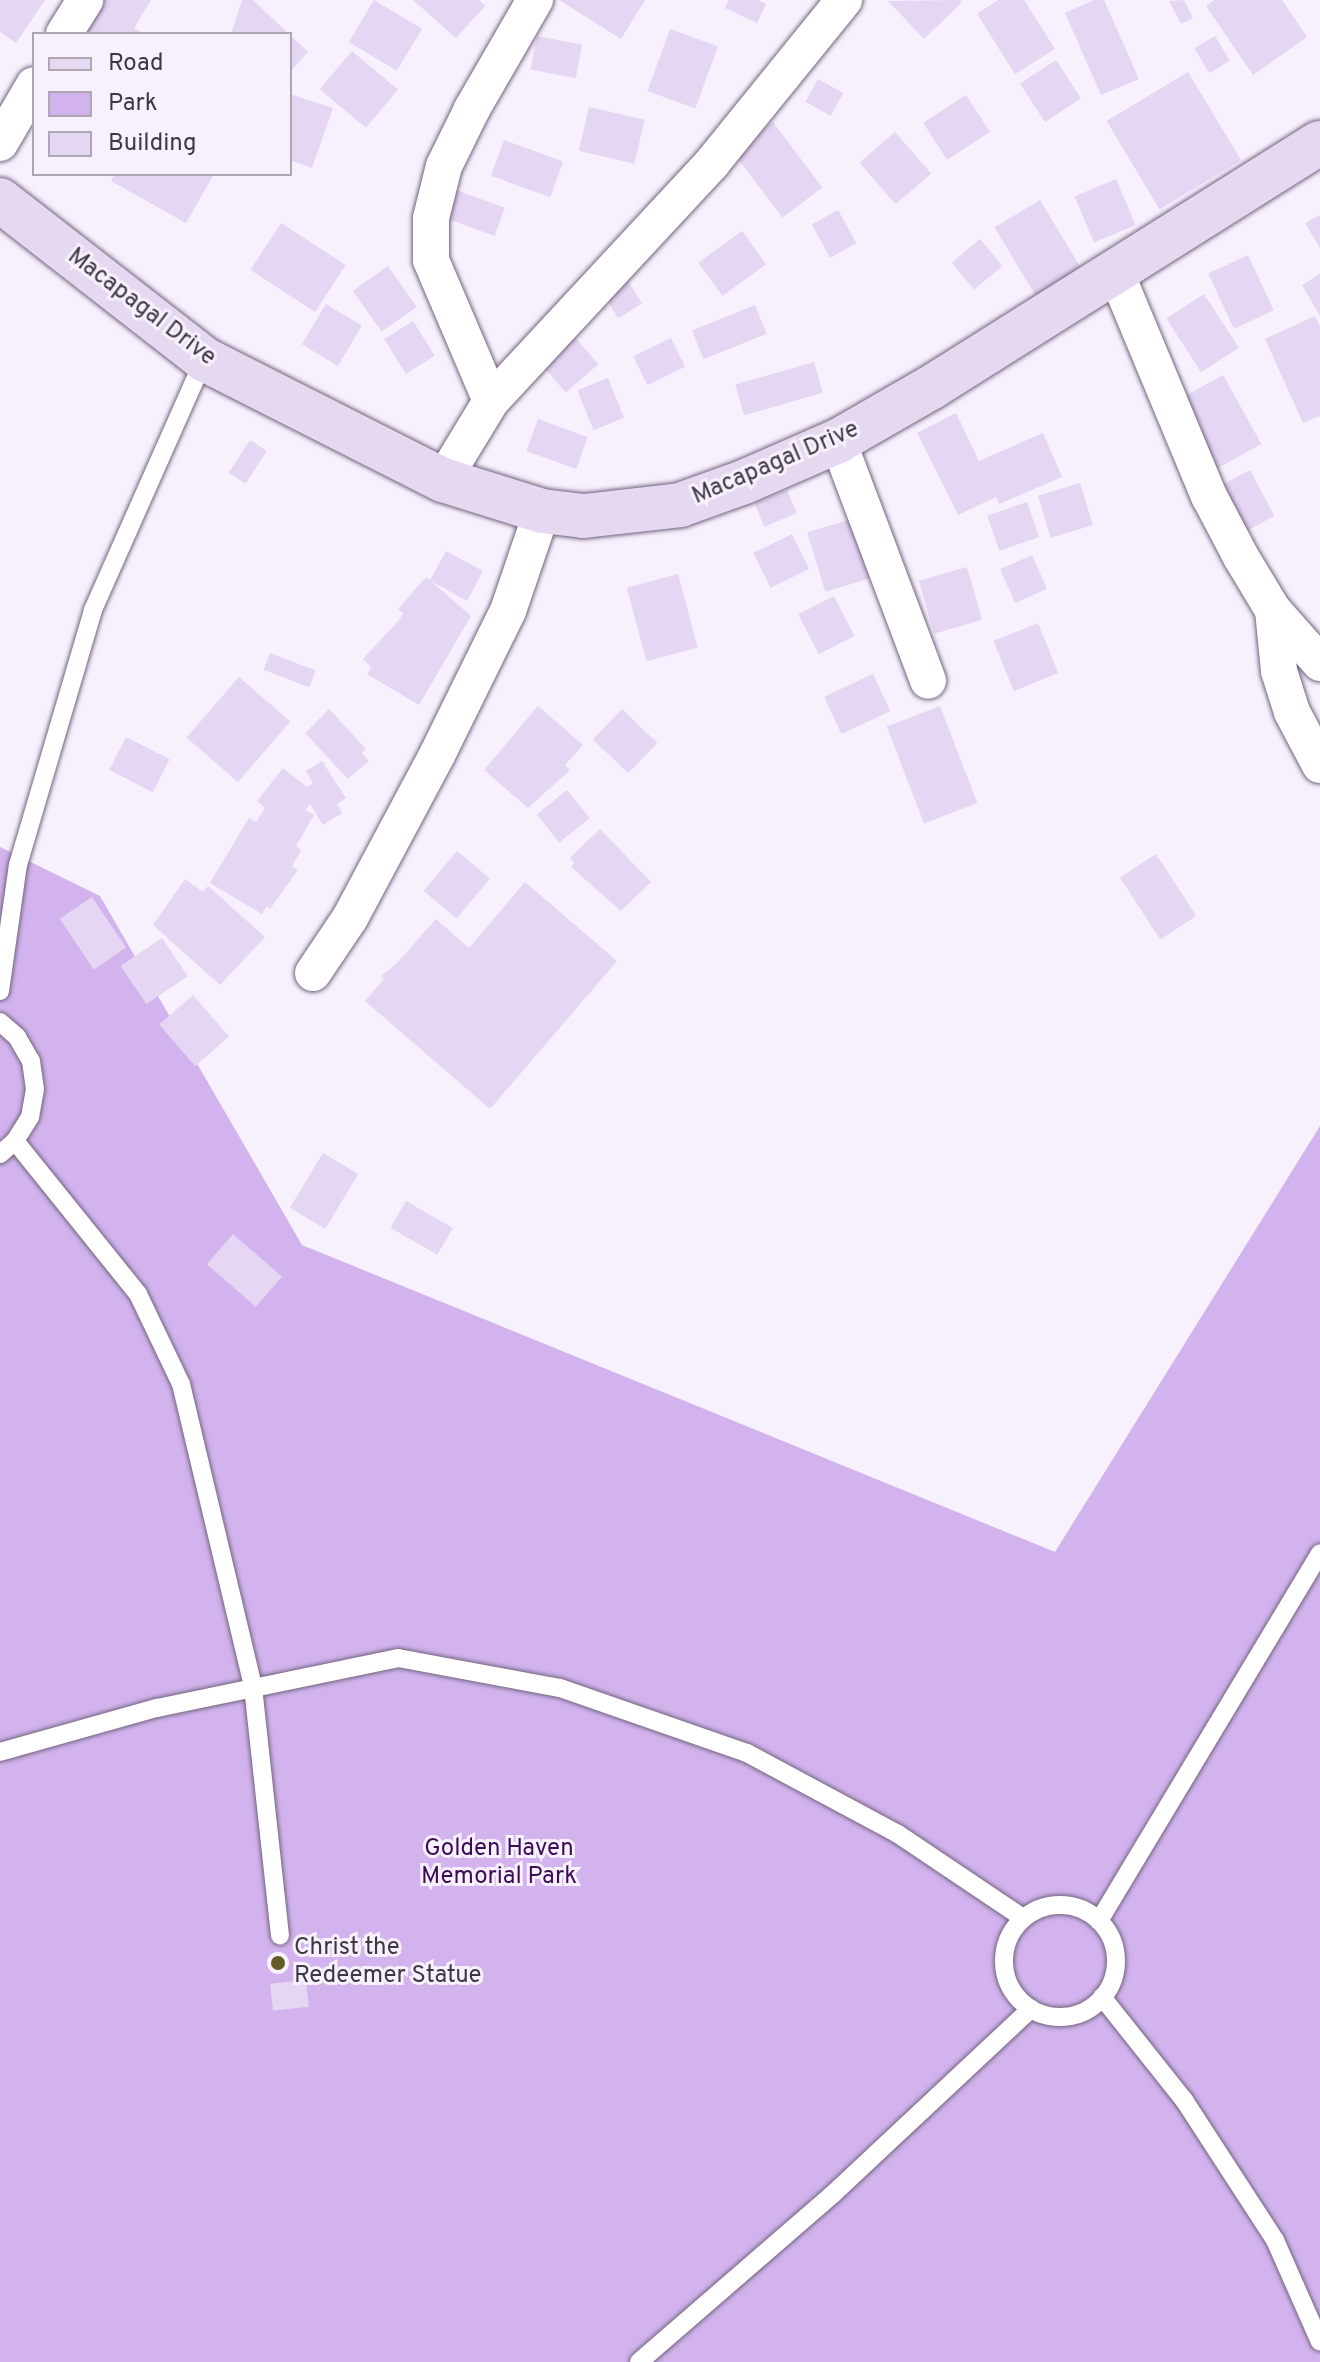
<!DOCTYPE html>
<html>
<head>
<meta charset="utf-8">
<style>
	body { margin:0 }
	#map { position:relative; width:1320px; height:2362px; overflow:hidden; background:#f7f0fd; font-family:Overpass,sans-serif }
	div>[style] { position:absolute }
	.green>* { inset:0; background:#d2b3ee }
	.building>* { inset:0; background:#e5d6f3; transform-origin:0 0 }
	.roads { filter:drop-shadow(0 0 2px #72647e) drop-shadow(0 0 2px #72647e) }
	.service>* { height:18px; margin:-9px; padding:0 9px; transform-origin:9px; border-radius:9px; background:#fff }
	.service>.ring { margin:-9px; padding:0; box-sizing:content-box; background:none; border:18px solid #fff; border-radius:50% }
	.minor>* { height:36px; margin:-18px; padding:0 18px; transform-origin:18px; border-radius:18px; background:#fff }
	.secondary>* { height:44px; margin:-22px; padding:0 22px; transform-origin:22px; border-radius:22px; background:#e5d8f0 }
	.dots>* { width:22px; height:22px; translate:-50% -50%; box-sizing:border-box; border:4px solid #f7f0fd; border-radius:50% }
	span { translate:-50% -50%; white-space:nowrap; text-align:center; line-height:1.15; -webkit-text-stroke:6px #f7f0fd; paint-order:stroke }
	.street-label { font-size:24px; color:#3d3743 }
	.park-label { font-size:24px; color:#3c0c59 }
	.poi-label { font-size:24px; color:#3d3743 }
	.left { translate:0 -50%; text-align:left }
	.legend { position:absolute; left:32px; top:32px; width:260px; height:144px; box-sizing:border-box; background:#f7f0fd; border:2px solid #ada6b3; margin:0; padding:10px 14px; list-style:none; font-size:24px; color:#3d3743 }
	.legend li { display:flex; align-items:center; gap:16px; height:40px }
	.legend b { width:40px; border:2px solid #ada6b3 }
</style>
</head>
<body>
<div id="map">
	<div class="green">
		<i style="clip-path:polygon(0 847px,100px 896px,302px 1245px,1055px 1552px,1320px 1126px,1320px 2362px,0 2362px)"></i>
	</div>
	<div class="building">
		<i style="clip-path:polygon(0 0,45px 0,16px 43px,0 32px)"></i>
		<i style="clip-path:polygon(102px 0,151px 0,134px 28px,144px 34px,81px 34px)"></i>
		<i style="clip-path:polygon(242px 0,253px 0,289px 34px,231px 34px)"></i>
		<i style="left:374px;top:0;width:56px;height:49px;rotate:31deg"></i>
		<i style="clip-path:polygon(413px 0,479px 0,485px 6px,456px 38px)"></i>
		<i style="clip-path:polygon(559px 0,645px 0,621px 39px)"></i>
		<i style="clip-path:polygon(729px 0,758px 0,766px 4px,757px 23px,725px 8px)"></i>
		<i style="clip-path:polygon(960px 0,962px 2px,924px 39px,888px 1px)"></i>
		<i style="clip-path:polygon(998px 0,1024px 0,1055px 49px,1015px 74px,977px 14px)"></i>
		<i style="clip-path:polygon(1094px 0,1104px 0,1139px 79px,1101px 95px,1065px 13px)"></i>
		<i style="clip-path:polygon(1184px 0,1193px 18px,1181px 24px,1169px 1px)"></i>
		<i style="clip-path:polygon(1214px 0,1282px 0,1307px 37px,1253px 75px,1206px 6px)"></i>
		<i style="left:670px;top:29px;width:51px;height:66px;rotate:20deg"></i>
		<i style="clip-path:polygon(290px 35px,308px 52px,290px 72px)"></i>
		<i style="left:537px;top:36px;width:46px;height:34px;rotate:11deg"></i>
		<i style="left:1215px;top:36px;width:29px;height:24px;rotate:59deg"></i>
		<i style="left:352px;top:51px;width:60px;height:50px;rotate:40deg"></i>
		<i style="left:1056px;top:60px;width:46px;height:43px;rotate:57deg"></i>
		<i style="left:1188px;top:72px;width:103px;height:95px;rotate:59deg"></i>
		<i style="left:818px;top:79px;width:29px;height:26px;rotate:29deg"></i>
		<i style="clip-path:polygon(290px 94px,333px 108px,312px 168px,290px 160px)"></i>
		<i style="left:966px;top:95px;width:44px;height:51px;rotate:57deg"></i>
		<i style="left:589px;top:107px;width:57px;height:45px;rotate:13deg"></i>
		<i style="left:773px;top:122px;width:82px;height:50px;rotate:53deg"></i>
		<i style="left:895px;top:132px;width:55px;height:47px;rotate:49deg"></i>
		<i style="left:504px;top:140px;width:63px;height:38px;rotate:20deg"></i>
		<i style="clip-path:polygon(115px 174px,214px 174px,186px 223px,111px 181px)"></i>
		<i style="left:1116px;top:179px;width:50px;height:45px;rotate:67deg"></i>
		<i style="left:456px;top:190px;width:52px;height:30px;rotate:20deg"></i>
		<i style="left:1040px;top:200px;width:79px;height:53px;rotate:59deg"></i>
		<i style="left:838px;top:210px;width:38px;height:30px;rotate:61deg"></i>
		<i style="clip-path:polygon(1320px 215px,1320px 248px,1305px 223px)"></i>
		<i style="left:281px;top:223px;width:77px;height:56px;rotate:33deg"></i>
		<i style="left:742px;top:231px;width:41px;height:54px;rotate:54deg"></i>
		<i style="left:980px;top:239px;width:35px;height:37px;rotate:50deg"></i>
		<i style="left:1248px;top:255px;width:61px;height:44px;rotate:65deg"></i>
		<i style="left:388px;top:266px;width:50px;height:43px;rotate:55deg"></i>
		<i style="left:623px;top:273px;width:36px;height:28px;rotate:58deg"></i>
		<i style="clip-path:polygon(1320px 274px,1320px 316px,1302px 285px)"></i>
		<i style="left:1204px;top:294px;width:64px;height:45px;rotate:57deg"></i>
		<i style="left:326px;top:304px;width:42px;height:47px;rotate:31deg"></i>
		<i style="left:755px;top:305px;width:31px;height:68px;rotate:68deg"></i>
		<i style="clip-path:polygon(1315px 316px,1320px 327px,1320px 416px,1303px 423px,1265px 339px)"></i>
		<i style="left:413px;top:321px;width:41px;height:34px;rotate:58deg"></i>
		<i style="left:572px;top:334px;width:40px;height:43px;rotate:49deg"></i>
		<i style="left:671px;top:338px;width:32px;height:42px;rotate:64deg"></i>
		<i style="left:814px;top:362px;width:32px;height:82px;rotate:74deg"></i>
		<i style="left:1223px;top:375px;width:79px;height:51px;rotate:61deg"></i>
		<i style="left:608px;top:378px;width:43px;height:33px;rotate:68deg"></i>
		<i style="clip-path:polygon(956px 413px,979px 461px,1043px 433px,1062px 477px,999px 504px,996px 497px,958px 515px,917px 433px)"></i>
		<i style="left:538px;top:419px;width:53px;height:34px;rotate:20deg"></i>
		<i style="left:250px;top:440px;width:20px;height:39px;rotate:33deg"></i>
		<i style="left:1250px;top:470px;width:52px;height:39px;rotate:62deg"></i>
		<i style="left:1080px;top:483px;width:44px;height:44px;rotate:73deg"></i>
		<i style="left:787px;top:490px;width:25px;height:35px;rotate:67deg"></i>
		<i style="left:1027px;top:502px;width:37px;height:42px;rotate:71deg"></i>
		<i style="left:855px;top:518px;width:62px;height:50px;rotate:73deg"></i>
		<i style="left:792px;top:534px;width:39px;height:43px;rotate:64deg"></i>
		<i style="clip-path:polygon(446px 551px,483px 571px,467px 601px,431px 581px,471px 616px,419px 705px,367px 674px,371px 667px,363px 659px,400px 619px,403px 613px,398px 609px,426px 577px,430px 580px)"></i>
		<i style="left:1032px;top:555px;width:37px;height:35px;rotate:66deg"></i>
		<i style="left:967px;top:567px;width:55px;height:50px;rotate:74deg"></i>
		<i style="left:678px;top:574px;width:76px;height:53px;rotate:75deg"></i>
		<i style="left:834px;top:596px;width:45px;height:40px;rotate:63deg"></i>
		<i style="left:1038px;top:623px;width:54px;height:48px;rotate:68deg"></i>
		<i style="left:270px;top:653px;width:49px;height:18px;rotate:21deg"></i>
		<i style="left:873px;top:674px;width:41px;height:54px;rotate:65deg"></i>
		<i style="left:239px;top:677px;width:68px;height:80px;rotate:41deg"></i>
		<i style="clip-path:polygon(538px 706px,583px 745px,565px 765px,570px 770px,528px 808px,484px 770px)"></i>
		<i style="left:940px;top:706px;width:104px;height:57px;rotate:69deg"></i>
		<i style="clip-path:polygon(329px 709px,366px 749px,362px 753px,369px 761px,348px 779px,305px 733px)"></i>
		<i style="left:622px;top:709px;width:49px;height:42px;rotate:44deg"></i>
		<i style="left:126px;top:737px;width:49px;height:37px;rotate:27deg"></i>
		<i style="clip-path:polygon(322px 761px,346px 798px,337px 804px,342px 813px,323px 825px,310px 804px,305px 810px,314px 815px,296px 846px,301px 850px,292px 866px,298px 870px,270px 909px,267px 906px,262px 914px,210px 883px,249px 818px,256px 822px,265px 808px,257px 801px,283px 768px,307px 787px,313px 783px,306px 771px)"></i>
		<i style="left:567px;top:790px;width:36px;height:39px;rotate:51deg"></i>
		<i style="clip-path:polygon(600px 829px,651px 882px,621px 911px,571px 867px,574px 863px,570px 858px)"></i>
		<i style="left:457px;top:851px;width:43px;height:52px;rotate:40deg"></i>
		<i style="left:1156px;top:854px;width:74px;height:43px;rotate:57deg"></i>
		<i style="clip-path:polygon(185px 879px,203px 892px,208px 886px,265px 937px,220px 985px,153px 925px)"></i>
		<i style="clip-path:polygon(525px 882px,617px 961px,490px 1109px,365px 1001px,384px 979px,381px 976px,397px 963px,436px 919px,469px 948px)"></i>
		<i style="left:92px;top:897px;width:61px;height:39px;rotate:56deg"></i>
		<i style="left:162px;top:938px;width:46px;height:50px;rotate:56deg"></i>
		<i style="left:193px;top:995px;width:55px;height:45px;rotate:49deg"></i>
		<i style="left:323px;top:1153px;width:41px;height:64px;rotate:31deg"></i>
		<i style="left:406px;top:1201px;width:54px;height:31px;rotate:30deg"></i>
		<i style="left:233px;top:1234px;width:65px;height:40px;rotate:41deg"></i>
		<i style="left:306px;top:1980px;width:27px;height:36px;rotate:84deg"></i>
	</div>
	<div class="roads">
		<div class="service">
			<i style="left:0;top:991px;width:127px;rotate:-81.9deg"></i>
			<i style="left:18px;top:865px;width:266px;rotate:-73.6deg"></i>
			<i style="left:93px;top:610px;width:274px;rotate:-66.1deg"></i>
			<i style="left:0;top:1022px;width:23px;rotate:41deg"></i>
			<i style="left:17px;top:1037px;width:28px;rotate:60deg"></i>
			<i style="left:31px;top:1061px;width:28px;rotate:82deg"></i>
			<i style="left:35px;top:1089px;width:28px;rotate:100deg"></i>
			<i style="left:30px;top:1117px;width:28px;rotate:122deg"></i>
			<i style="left:15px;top:1141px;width:20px;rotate:139deg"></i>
			<i style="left:15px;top:1141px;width:196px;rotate:51.2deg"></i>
			<i style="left:138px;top:1294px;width:100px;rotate:64.5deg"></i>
			<i style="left:181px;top:1384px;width:311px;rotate:76.6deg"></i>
			<i style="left:253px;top:1687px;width:250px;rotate:83.8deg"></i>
			<i style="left:0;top:1752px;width:163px;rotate:-15.7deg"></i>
			<i style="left:157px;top:1708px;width:246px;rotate:-11.7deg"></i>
			<i style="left:398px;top:1658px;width:165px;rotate:10.5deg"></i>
			<i style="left:560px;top:1688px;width:198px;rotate:19.2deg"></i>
			<i style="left:747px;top:1753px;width:171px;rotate:28.2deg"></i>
			<i style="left:898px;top:1834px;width:151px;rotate:33.9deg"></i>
			<i class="ring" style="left:1004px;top:1905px;width:94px;height:94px"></i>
			<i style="left:1099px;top:1921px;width:429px;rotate:-59deg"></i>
			<i style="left:1102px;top:1997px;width:132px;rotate:51.5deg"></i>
			<i style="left:1184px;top:2100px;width:167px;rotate:57deg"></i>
			<i style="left:1275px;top:2240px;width:111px;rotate:66.2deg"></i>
			<i style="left:639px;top:2362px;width:257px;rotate:-40.9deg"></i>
			<i style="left:833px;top:2194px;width:271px;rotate:-43.1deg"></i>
		</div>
		<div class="minor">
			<i style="left:64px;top:34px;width:40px;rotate:-58deg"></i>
			<i style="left:0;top:143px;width:67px;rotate:-59.6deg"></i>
			<i style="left:1116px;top:273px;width:242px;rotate:67.4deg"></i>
			<i style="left:1209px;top:496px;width:69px;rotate:62.3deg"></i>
			<i style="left:1241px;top:557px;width:62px;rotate:58.9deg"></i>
			<i style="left:1273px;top:610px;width:71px;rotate:48.4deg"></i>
			<i style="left:491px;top:401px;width:325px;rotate:-47.1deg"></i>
			<i style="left:712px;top:163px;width:210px;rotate:-51deg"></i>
			<i style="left:838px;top:441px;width:256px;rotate:69.4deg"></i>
			<i style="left:443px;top:480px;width:92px;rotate:-58.7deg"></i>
			<i style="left:491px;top:401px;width:153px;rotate:-113.1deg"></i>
			<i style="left:431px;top:260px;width:42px;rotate:-90deg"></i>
			<i style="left:431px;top:218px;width:54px;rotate:-76deg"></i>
			<i style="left:444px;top:166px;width:64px;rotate:-63.8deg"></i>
			<i style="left:472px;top:109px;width:126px;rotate:-60deg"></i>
			<i style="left:1273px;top:610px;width:61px;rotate:84.4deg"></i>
			<i style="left:1279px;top:671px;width:43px;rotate:72.4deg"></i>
			<i style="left:1292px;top:712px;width:60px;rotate:62.2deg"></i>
			<i style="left:313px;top:973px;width:66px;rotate:-56.1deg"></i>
			<i style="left:350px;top:918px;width:187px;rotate:-61.9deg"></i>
			<i style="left:438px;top:753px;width:158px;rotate:-63.8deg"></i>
			<i style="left:508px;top:611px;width:106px;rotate:-71.2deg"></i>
		</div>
		<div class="secondary">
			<i style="left:0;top:200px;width:259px;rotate:37.9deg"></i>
			<i style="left:204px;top:359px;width:268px;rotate:26.9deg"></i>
			<i style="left:443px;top:480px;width:104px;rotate:17.4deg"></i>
			<i style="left:542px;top:511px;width:42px;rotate:6.8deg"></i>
			<i style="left:584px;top:516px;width:97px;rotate:-6.5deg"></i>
			<i style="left:680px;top:505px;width:68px;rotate:-19.8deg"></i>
			<i style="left:744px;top:482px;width:103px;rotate:-23.6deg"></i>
			<i style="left:838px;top:441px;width:108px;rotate:-29.9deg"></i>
			<i style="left:932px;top:387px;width:458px;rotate:-32.2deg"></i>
		</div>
	</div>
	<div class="dots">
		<i style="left:278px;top:1963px;background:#655b27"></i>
	</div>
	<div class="street-label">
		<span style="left:141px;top:308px;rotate:37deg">Macapagal Drive</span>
		<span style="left:776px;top:464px;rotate:-23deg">Macapagal Drive</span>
	</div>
	<div class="park-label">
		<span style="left:499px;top:1864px">Golden Haven<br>Memorial Park</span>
	</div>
	<div class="poi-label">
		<span class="left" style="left:294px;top:1963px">Christ the<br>Redeemer Statue</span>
	</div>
	<ul class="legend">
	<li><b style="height:10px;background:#e5d8f0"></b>Road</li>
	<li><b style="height:22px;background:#d2b3ee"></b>Park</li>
	<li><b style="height:22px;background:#e5d6f3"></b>Building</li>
	</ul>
</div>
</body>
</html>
